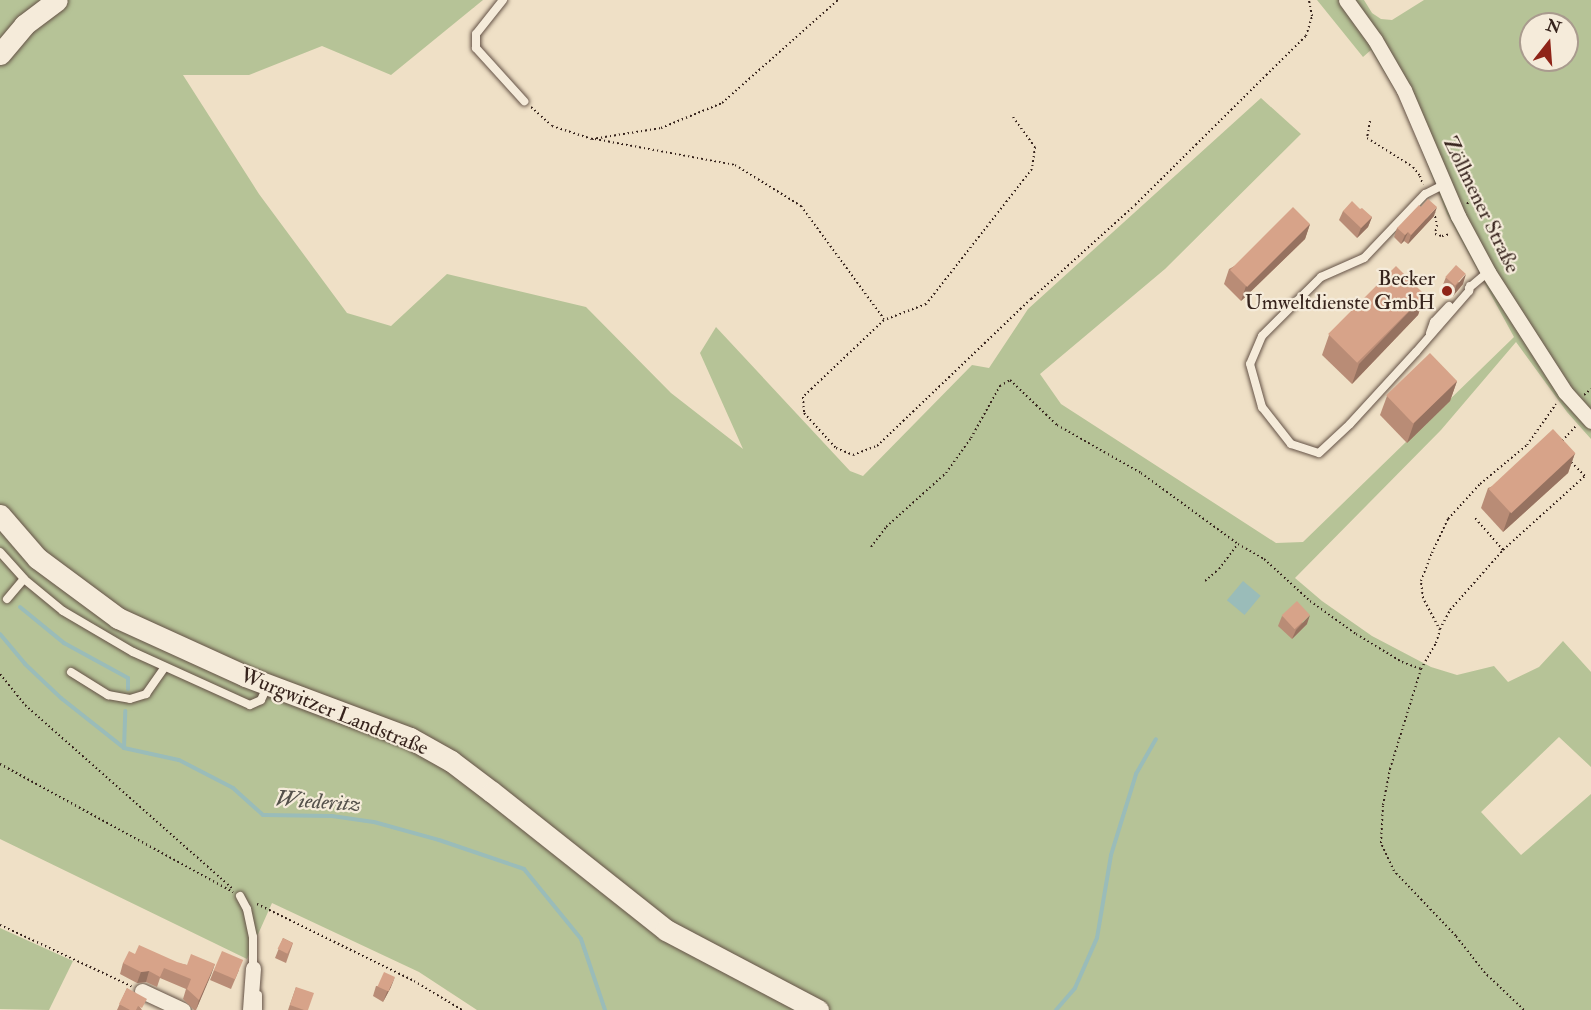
<!DOCTYPE html>
<html>
<head>
<meta charset="utf-8">
<style>
	body { margin:0 }
	#map { position:relative; width:1591px; height:1010px; overflow:hidden; background:#efe0c6; font-family:"IM FELL Double Pica",serif }
	div>[style] { position:absolute }
	.green>* { inset:0; background:#b6c397 }
	.water>* { inset:0; background:#9abcb9; transform-origin:0 0 }
	.stream>* { height:4px; margin:-2px; padding:0 2px; transform-origin:2px; border-radius:2px; background:#9abcb9 }
	.path>* { height:2px; margin-top:-1px; transform-origin:0; background:repeating-linear-gradient(90deg,#36231c 0 1.5px,transparent 0 4.5px) }
	.roads { filter:drop-shadow(0 0 2px #645246) drop-shadow(0 0 2px #645246) }
	.service>* { height:8px; margin:-4px; padding:0 4px; transform-origin:4px; border-radius:4px; background:#f5ebda }
	.minor>* { height:15px; margin:-7.5px; padding:0 7.5px; transform-origin:7.5px; border-radius:7.5px; background:#f5ebda }
	.secondary>* { height:21px; margin:-10.5px; padding:0 10.5px; transform-origin:10.5px; border-radius:10.5px; background:#f5ebda }
	.wall>* { inset:0; background:#b98c76 }
	.shaded-wall>* { inset:0; background:#967260 }
	.building>* { inset:0; background:#d7a389; transform-origin:0 0 }
	.dots>* { width:16px; height:16px; translate:-50% -50%; box-sizing:border-box; border:3px solid #f5ebda; border-radius:50% }
	span { translate:-50% -50%; white-space:nowrap; text-align:center; line-height:1.15; -webkit-text-stroke:4.5px #f5ebda; paint-order:stroke }
	.street-label { font-size:21px; color:#36231c }
	.poi-label { font-size:21px; color:#36231c }
	.right { translate:-100% -50%; text-align:right }
	.water-label { font-size:22px; color:#54514b; font-style:italic }
	.north { position:absolute; left:1519px; top:12px; width:60px; height:60px; box-sizing:border-box; background:#f5ebda; border:2px solid #a99b8e; border-radius:50%; rotate:17deg; font-size:16px; font-weight:700; line-height:24px; text-align:center; color:#36231c }
	.north::after { content:''; display:block; margin:auto; width:21px; height:27px; background:#8f2418; clip-path:polygon(50% 0,100% 100%,50% 72%,0 100%) }
</style>
</head>
<body>
<div id="map">
	<div class="green">
		<i style="clip-path:polygon(evenodd,0 0,483px 0,391px 75px,322px 46px,249px 75px,183px 75px,259px 194px,347px 313px,391px 326px,447px 274px,586px 307px,671px 393px,743px 449px,700px 353px,716px 327px,850px 471px,863px 476px,972px 365px,989px 368px,1028px 309px,1261px 98px,1301px 134px,1165px 269px,1040px 374px,1061px 404px,1276px 543px,1303px 542px,1514px 337px,1447px 214px,1403px 103px,1371px 50px,1363px 57px,1317px 0,1364px 0,1372px 13px,1381px 19px,1392px 20px,1424px 0,1591px 0,1591px 439px,1567px 412px,1516px 342px,1441px 430px,1295px 578px,1322px 601px,1372px 636px,1431px 667px,1457px 675px,1494px 666px,1508px 682px,1539px 667px,1563px 641px,1591px 672px,1591px 767px,1559px 737px,1481px 812px,1521px 855px,1591px 794px,1591px 1010px,477px 1010px,419px 972px,272px 903px,247px 959px,0 839px,0 0,1531px 24px,1567px 24px,1567px 60px,1531px 60px,1531px 24px)"></i>
		<i style="clip-path:polygon(0 928px,73px 961px,49px 1010px,0 1009px)"></i>
	</div>
	<div class="water">
		<i style="left:1243px;top:581px;width:23px;height:25px;rotate:40deg"></i>
	</div>
	<div class="stream">
		<i style="left:20px;top:607px;width:57px;rotate:39.3deg"></i>
		<i style="left:64px;top:643px;width:73px;rotate:28.7deg"></i>
		<i style="left:128px;top:678px;width:11px;rotate:90deg"></i>
		<i style="left:0;top:634px;width:39px;rotate:50deg"></i>
		<i style="left:25px;top:664px;width:50px;rotate:43.4deg"></i>
		<i style="left:61px;top:698px;width:80px;rotate:38.4deg"></i>
		<i style="left:124px;top:748px;width:56px;rotate:12.3deg"></i>
		<i style="left:179px;top:760px;width:61px;rotate:27.4deg"></i>
		<i style="left:233px;top:788px;width:40px;rotate:42deg"></i>
		<i style="left:263px;top:815px;width:69px;rotate:0.8deg"></i>
		<i style="left:332px;top:816px;width:42px;rotate:8.1deg"></i>
		<i style="left:374px;top:822px;width:67px;rotate:15.5deg"></i>
		<i style="left:439px;top:840px;width:90px;rotate:18.8deg"></i>
		<i style="left:524px;top:869px;width:90px;rotate:50.8deg"></i>
		<i style="left:581px;top:939px;width:75px;rotate:71.3deg"></i>
		<i style="left:124px;top:748px;width:37px;rotate:-88deg"></i>
		<i style="left:1056px;top:1010px;width:29px;rotate:-49deg"></i>
		<i style="left:1075px;top:988px;width:55px;rotate:-66.3deg"></i>
		<i style="left:1097px;top:938px;width:84px;rotate:-80.4deg"></i>
		<i style="left:1111px;top:855px;width:85px;rotate:-72.8deg"></i>
		<i style="left:1136px;top:774px;width:40px;rotate:-60.3deg"></i>
	</div>
	<div class="path">
		<i style="left:531px;top:107px;width:28px;rotate:42deg"></i>
		<i style="left:552px;top:126px;width:42px;rotate:18deg"></i>
		<i style="left:592px;top:139px;width:70px;rotate:-9.1deg"></i>
		<i style="left:661px;top:128px;width:66px;rotate:-22.3deg"></i>
		<i style="left:722px;top:103px;width:155px;rotate:-41.6deg"></i>
		<i style="left:1013px;top:117px;width:37px;rotate:54deg"></i>
		<i style="left:1035px;top:147px;width:22px;rotate:98deg"></i>
		<i style="left:1032px;top:169px;width:172px;rotate:128.1deg"></i>
		<i style="left:926px;top:304px;width:45px;rotate:159.1deg"></i>
		<i style="left:884px;top:320px;width:112px;rotate:136.5deg"></i>
		<i style="left:803px;top:397px;width:16px;rotate:86deg"></i>
		<i style="left:804px;top:413px;width:47px;rotate:47.6deg"></i>
		<i style="left:836px;top:448px;width:18px;rotate:22deg"></i>
		<i style="left:853px;top:455px;width:26px;rotate:-21deg"></i>
		<i style="left:877px;top:446px;width:213px;rotate:-43.7deg"></i>
		<i style="left:1031px;top:299px;width:140px;rotate:-42.1deg"></i>
		<i style="left:1135px;top:205px;width:240px;rotate:-44.7deg"></i>
		<i style="left:1306px;top:36px;width:21px;rotate:-73deg"></i>
		<i style="left:1312px;top:16px;width:16px;rotate:-101deg"></i>
		<i style="left:1370px;top:121px;width:17px;rotate:100deg"></i>
		<i style="left:1367px;top:138px;width:54px;rotate:32.2deg"></i>
		<i style="left:1413px;top:167px;width:11px;rotate:52deg"></i>
		<i style="left:1420px;top:176px;width:9px;rotate:72deg"></i>
		<i style="left:595px;top:139px;width:142px;rotate:10.5deg"></i>
		<i style="left:735px;top:165px;width:78px;rotate:31.8deg"></i>
		<i style="left:801px;top:206px;width:140px;rotate:53.7deg"></i>
		<i style="left:1467px;top:204px;width:16px;rotate:-50deg"></i>
		<i style="left:1434px;top:212px;width:13px;rotate:77deg"></i>
		<i style="left:1437px;top:225px;width:9px;rotate:103deg"></i>
		<i style="left:1435px;top:234px;width:7px;rotate:16deg"></i>
		<i style="left:1442px;top:236px;width:9px;rotate:-13deg"></i>
		<i style="left:1584px;top:395px;width:9px;rotate:-41deg"></i>
		<i style="left:1562px;top:441px;width:22px;rotate:-47deg"></i>
		<i style="left:871px;top:547px;width:25px;rotate:-53deg"></i>
		<i style="left:886px;top:527px;width:81px;rotate:-42deg"></i>
		<i style="left:946px;top:473px;width:43px;rotate:-54.5deg"></i>
		<i style="left:971px;top:438px;width:60px;rotate:-60.9deg"></i>
		<i style="left:1000px;top:386px;width:12px;rotate:-31deg"></i>
		<i style="left:1010px;top:380px;width:65px;rotate:43.8deg"></i>
		<i style="left:1057px;top:425px;width:97px;rotate:29.7deg"></i>
		<i style="left:1141px;top:473px;width:120px;rotate:36.2deg"></i>
		<i style="left:1238px;top:544px;width:30px;rotate:30deg"></i>
		<i style="left:1264px;top:559px;width:62px;rotate:42.4deg"></i>
		<i style="left:1310px;top:601px;width:57px;rotate:35.7deg"></i>
		<i style="left:1356px;top:634px;width:54px;rotate:31.3deg"></i>
		<i style="left:1402px;top:662px;width:20px;rotate:20deg"></i>
		<i style="left:1503px;top:550px;width:110px;rotate:-42.1deg"></i>
		<i style="left:1585px;top:476px;width:21px;rotate:-135deg"></i>
		<i style="left:1205px;top:581px;width:18px;rotate:-41deg"></i>
		<i style="left:1219px;top:569px;width:31px;rotate:-53deg"></i>
		<i style="left:1440px;top:629px;width:21px;rotate:-62deg"></i>
		<i style="left:1450px;top:610px;width:80px;rotate:-48.5deg"></i>
		<i style="left:1503px;top:550px;width:43px;rotate:-131.2deg"></i>
		<i style="left:0;top:674px;width:40px;rotate:51deg"></i>
		<i style="left:25px;top:705px;width:278px;rotate:41.5deg"></i>
		<i style="left:0;top:764px;width:266px;rotate:28.8deg"></i>
		<i style="left:257px;top:904px;width:175px;rotate:26.1deg"></i>
		<i style="left:414px;top:981px;width:56px;rotate:31.1deg"></i>
		<i style="left:0;top:925px;width:145px;rotate:25deg"></i>
		<i style="left:1524px;top:1010px;width:54px;rotate:-136.5deg"></i>
		<i style="left:1485px;top:973px;width:47px;rotate:-128.1deg"></i>
		<i style="left:1456px;top:936px;width:90px;rotate:-133.6deg"></i>
		<i style="left:1394px;top:871px;width:31px;rotate:-115deg"></i>
		<i style="left:1381px;top:843px;width:38px;rotate:-87deg"></i>
		<i style="left:1383px;top:805px;width:37px;rotate:-79deg"></i>
		<i style="left:1390px;top:769px;width:105px;rotate:-72.8deg"></i>
		<i style="left:1421px;top:669px;width:30px;rotate:-60deg"></i>
		<i style="left:1436px;top:643px;width:14px;rotate:-73deg"></i>
		<i style="left:1440px;top:630px;width:36px;rotate:-118deg"></i>
		<i style="left:1423px;top:598px;width:17px;rotate:-97deg"></i>
		<i style="left:1421px;top:581px;width:30px;rotate:-69deg"></i>
		<i style="left:1432px;top:553px;width:38px;rotate:-65deg"></i>
		<i style="left:1448px;top:519px;width:47px;rotate:-47.6deg"></i>
		<i style="left:1480px;top:484px;width:61px;rotate:-39.7deg"></i>
		<i style="left:1527px;top:445px;width:50px;rotate:-54.7deg"></i>
	</div>
	<div class="roads">
		<div class="service">
			<i style="left:503px;top:0;width:43px;rotate:128.5deg"></i>
			<i style="left:476px;top:34px;width:14px;rotate:90deg"></i>
			<i style="left:476px;top:48px;width:72px;rotate:47.8deg"></i>
			<i style="left:1445px;top:184px;width:22px;rotate:153deg"></i>
			<i style="left:1425px;top:194px;width:88px;rotate:133.6deg"></i>
			<i style="left:1364px;top:258px;width:47px;rotate:156.2deg"></i>
			<i style="left:1321px;top:277px;width:83px;rotate:135deg"></i>
			<i style="left:1262px;top:336px;width:30px;rotate:113deg"></i>
			<i style="left:1250px;top:364px;width:45px;rotate:74.4deg"></i>
			<i style="left:1262px;top:407px;width:47px;rotate:51.9deg"></i>
			<i style="left:1291px;top:444px;width:29px;rotate:18deg"></i>
			<i style="left:1319px;top:453px;width:42px;rotate:-43.1deg"></i>
			<i style="left:1350px;top:424px;width:98px;rotate:-47.5deg"></i>
			<i style="left:1416px;top:352px;width:81px;rotate:-49deg"></i>
			<i style="left:1469px;top:291px;width:5px;rotate:-79deg"></i>
			<i style="left:1469px;top:288px;width:25px;rotate:-40deg"></i>
			<i style="left:1430px;top:333px;width:12px;rotate:-70deg"></i>
			<i style="left:1434px;top:322px;width:22px;rotate:-47deg"></i>
			<i style="left:0;top:552px;width:36px;rotate:48deg"></i>
			<i style="left:24px;top:579px;width:50px;rotate:39.4deg"></i>
			<i style="left:63px;top:611px;width:81px;rotate:30.4deg"></i>
			<i style="left:133px;top:652px;width:128px;rotate:24.4deg"></i>
			<i style="left:250px;top:705px;width:12px;rotate:-24deg"></i>
			<i style="left:261px;top:700px;width:14px;rotate:-65deg"></i>
			<i style="left:7px;top:599px;width:26px;rotate:-50deg"></i>
			<i style="left:71px;top:672px;width:44px;rotate:31.9deg"></i>
			<i style="left:108px;top:695px;width:22px;rotate:10deg"></i>
			<i style="left:130px;top:699px;width:17px;rotate:-17deg"></i>
			<i style="left:146px;top:694px;width:33px;rotate:-55deg"></i>
			<i style="left:240px;top:896px;width:15px;rotate:62deg"></i>
			<i style="left:247px;top:909px;width:29px;rotate:78deg"></i>
			<i style="left:253px;top:937px;width:31px;rotate:90deg"></i>
			<i style="left:258px;top:995px;width:15px;rotate:90deg"></i>
		</div>
		<div class="minor">
			<i style="left:1346px;top:0;width:49px;rotate:54.1deg"></i>
			<i style="left:1375px;top:40px;width:58px;rotate:59.9deg"></i>
			<i style="left:1404px;top:90px;width:137px;rotate:66.8deg"></i>
			<i style="left:1458px;top:216px;width:64px;rotate:61.8deg"></i>
			<i style="left:1488px;top:272px;width:143px;rotate:57.3deg"></i>
			<i style="left:1565px;top:392px;width:39px;rotate:48deg"></i>
			<i style="left:142px;top:991px;width:45px;rotate:24.9deg"></i>
			<i style="left:250px;top:1010px;width:42px;rotate:-85.9deg"></i>
		</div>
		<div class="secondary">
			<i style="left:0;top:54px;width:38px;rotate:-50deg"></i>
			<i style="left:24px;top:25px;width:41px;rotate:-37.1deg"></i>
			<i style="left:0;top:515px;width:57px;rotate:49.3deg"></i>
			<i style="left:37px;top:558px;width:101px;rotate:36.5deg"></i>
			<i style="left:118px;top:618px;width:140px;rotate:24.5deg"></i>
			<i style="left:245px;top:676px;width:176px;rotate:20.6deg"></i>
			<i style="left:410px;top:738px;width:47px;rotate:29.3deg"></i>
			<i style="left:451px;top:761px;width:51px;rotate:37.1deg"></i>
			<i style="left:492px;top:792px;width:222px;rotate:38.4deg"></i>
			<i style="left:666px;top:930px;width:172px;rotate:27.8deg"></i>
		</div>
	</div>
	<div class="wall">
		<i style="clip-path:polygon(1360px 209px,1372px 217px,1368px 227px,1357px 238px,1339px 220px,1343px 211px)"></i>
		<i style="clip-path:polygon(1434px 216px,1408px 244px,1404px 241px,1401px 244px,1394px 237px,1397px 228px)"></i>
		<i style="clip-path:polygon(1310px 224px,1305px 239px,1241px 301px,1224px 284px,1229px 269px)"></i>
		<i style="clip-path:polygon(1446px 277px,1463px 284px,1453px 296px,1442px 287px)"></i>
		<i style="clip-path:polygon(1425px 295px,1418px 315px,1352px 384px,1322px 355px,1329px 335px)"></i>
		<i style="clip-path:polygon(1457px 381px,1450px 401px,1407px 443px,1380px 415px,1387px 396px)"></i>
		<i style="clip-path:polygon(1575px 453px,1568px 473px,1503px 532px,1481px 508px,1488px 488px)"></i>
		<i style="clip-path:polygon(1282px 616px,1307px 624px,1292px 639px,1278px 626px)"></i>
		<i style="clip-path:polygon(283px 938px,293px 943px,286px 963px,275px 958px)"></i>
		<i style="clip-path:polygon(135px 954px,187px 965px,215px 964px,196px 1010px,194px 1010px,183px 999px,186px 989px,160px 978px,157px 987px,146px 982px,137px 983px,120px 974px,123px 963px)"></i>
		<i style="clip-path:polygon(214px 970px,239px 970px,231px 989px,210px 980px)"></i>
		<i style="clip-path:polygon(376px 986px,391px 987px,383px 1002px,373px 996px)"></i>
		<i style="clip-path:polygon(296px 987px,308px 1010px,288px 1010px)"></i>
		<i style="clip-path:polygon(127px 988px,142px 1010px,117px 1010px)"></i>
	</div>
	<div class="shaded-wall">
		<i style="clip-path:polygon(1437px 207px,1434px 216px,1408px 244px,1411px 235px)"></i>
		<i style="clip-path:polygon(1372px 217px,1368px 227px,1357px 238px,1361px 228px)"></i>
		<i style="clip-path:polygon(1310px 224px,1305px 239px,1241px 301px,1246px 286px)"></i>
		<i style="clip-path:polygon(1408px 232px,1404px 241px,1401px 244px,1405px 235px)"></i>
		<i style="clip-path:polygon(1466px 274px,1463px 284px,1453px 296px,1456px 286px)"></i>
		<i style="clip-path:polygon(1425px 295px,1418px 315px,1352px 384px,1359px 364px)"></i>
		<i style="clip-path:polygon(1457px 381px,1450px 401px,1407px 443px,1414px 423px)"></i>
		<i style="clip-path:polygon(1575px 453px,1568px 473px,1503px 532px,1510px 512px)"></i>
		<i style="clip-path:polygon(1310px 615px,1307px 624px,1292px 639px,1296px 630px)"></i>
		<i style="clip-path:polygon(215px 964px,211px 975px,196px 1010px,199px 1000px)"></i>
		<i style="clip-path:polygon(149px 971px,146px 982px,137px 983px,141px 972px)"></i>
		<i style="clip-path:polygon(395px 977px,391px 987px,383px 1002px,387px 992px)"></i>
	</div>
	<div class="building">
		<i style="clip-path:polygon(1428px 199px,1437px 207px,1411px 235px,1408px 232px,1405px 235px,1397px 228px,1419px 205px,1421px 207px)"></i>
		<i style="clip-path:polygon(1352px 201px,1360px 209px,1362px 208px,1372px 217px,1361px 228px,1343px 211px)"></i>
		<i style="left:1293px;top:207px;width:24px;height:89px;rotate:45deg"></i>
		<i style="left:1456px;top:265px;width:13px;height:16px;rotate:42deg"></i>
		<i style="left:1396px;top:266px;width:41px;height:96px;rotate:45deg"></i>
		<i style="left:1430px;top:353px;width:39px;height:61px;rotate:46deg"></i>
		<i style="left:1553px;top:429px;width:33px;height:88px;rotate:47deg"></i>
		<i style="left:1297px;top:601px;width:19px;height:21px;rotate:47deg"></i>
		<i style="left:283px;top:938px;width:11px;height:12px;rotate:27deg"></i>
		<i style="clip-path:polygon(139px 945px,177px 962px,187px 965px,191px 954px,215px 964px,199px 1000px,187px 989px,191px 979px,164px 968px,160px 977px,149px 971px,141px 972px,123px 963px,129px 951px,135px 954px)"></i>
		<i style="left:222px;top:951px;width:23px;height:21px;rotate:23deg"></i>
		<i style="left:384px;top:972px;width:12px;height:16px;rotate:24deg"></i>
		<i style="clip-path:polygon(296px 987px,314px 993px,308px 1010px,304px 1010px,290px 1005px)"></i>
		<i style="clip-path:polygon(127px 988px,147px 999px,142px 1008px,138px 1006px,136px 1010px,130px 1010px,119px 1004px)"></i>
	</div>
	<div class="dots">
		<i style="left:1447px;top:291px;background:#8f2418"></i>
	</div>
	<div class="street-label">
		<span style="left:1481px;top:205px;rotate:64deg">Zöllmener Straße</span>
		<span style="left:334px;top:712px;rotate:22deg">Wurgwitzer Landstraße</span>
	</div>
	<div class="poi-label">
		<span class="right" style="left:1435px;top:291px">Becker<br>Umweltdienste GmbH</span>
	</div>
	<div class="water-label">
		<span style="left:318px;top:802px;rotate:4deg">Wiederitz</span>
	</div>
	<div class="north">N</div>
</div>
</body>
</html>
